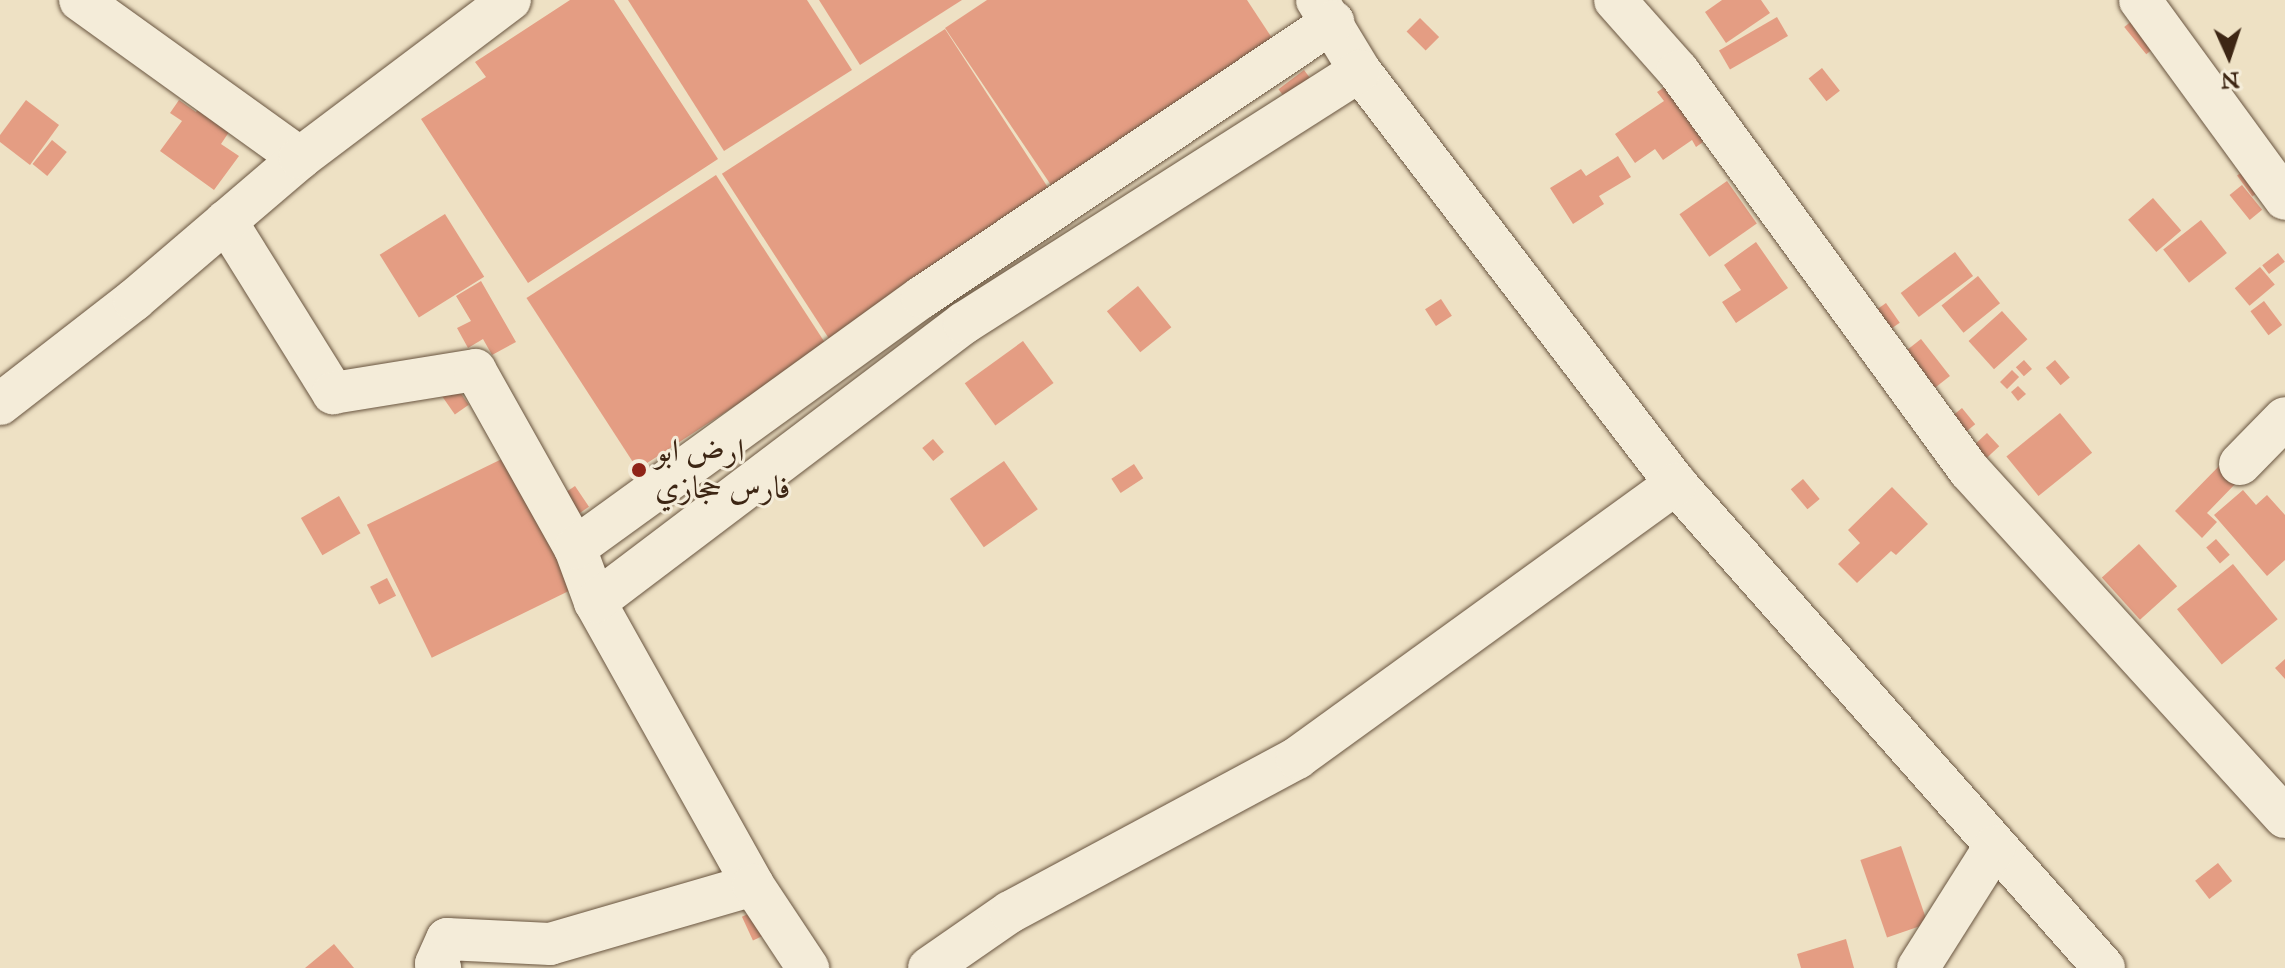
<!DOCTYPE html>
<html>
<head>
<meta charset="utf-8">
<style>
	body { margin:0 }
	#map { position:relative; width:2285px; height:968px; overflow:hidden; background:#eee1c4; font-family:"IM FELL Great Primer",Amiri,serif }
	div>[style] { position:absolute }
	.building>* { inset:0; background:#e49d83; transform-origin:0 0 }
	.roads { filter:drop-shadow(0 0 2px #695540) drop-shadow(0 0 2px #695540) }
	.minor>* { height:42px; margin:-21px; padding:0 21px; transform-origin:21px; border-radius:21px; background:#f4ecd9 }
	.dots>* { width:22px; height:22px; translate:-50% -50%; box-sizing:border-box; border:4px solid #f4ecd9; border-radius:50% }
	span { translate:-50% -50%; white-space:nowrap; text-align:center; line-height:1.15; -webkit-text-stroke:6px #f4ecd9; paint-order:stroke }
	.poi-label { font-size:32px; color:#3d2614 }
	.left { translate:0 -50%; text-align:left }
	.north { position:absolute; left:2189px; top:16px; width:80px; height:80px; -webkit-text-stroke:6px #f4ecd9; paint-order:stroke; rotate:177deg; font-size:22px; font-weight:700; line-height:32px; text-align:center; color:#3d2614 }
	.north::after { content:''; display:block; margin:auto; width:28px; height:36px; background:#3d2614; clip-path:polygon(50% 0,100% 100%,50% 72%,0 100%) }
</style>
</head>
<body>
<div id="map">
	<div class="building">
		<i style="clip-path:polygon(570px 0,614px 0,718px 159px,528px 283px,421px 119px,486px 77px,475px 62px)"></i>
		<i style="clip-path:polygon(628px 0,807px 0,852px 70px,724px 151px)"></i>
		<i style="clip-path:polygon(819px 0,962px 0,860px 65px)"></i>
		<i style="clip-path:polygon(987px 0,1247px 0,1280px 50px,1059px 197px,945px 28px)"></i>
		<i style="clip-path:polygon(1722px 0,1761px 0,1770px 13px,1726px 43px,1705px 12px)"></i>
		<i style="left:2139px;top:15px;width:35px;height:19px;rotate:51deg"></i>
		<i style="left:1777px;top:17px;width:22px;height:67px;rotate:60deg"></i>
		<i style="left:1420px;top:18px;width:27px;height:19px;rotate:45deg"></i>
		<i style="left:945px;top:29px;width:203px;height:266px;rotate:57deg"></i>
		<i style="left:1822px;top:68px;width:29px;height:17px;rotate:52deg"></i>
		<i style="left:1304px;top:70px;width:20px;height:32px;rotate:53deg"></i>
		<i style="clip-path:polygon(1675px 80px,1713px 135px,1696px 147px,1692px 140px,1663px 160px,1655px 149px,1635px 163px,1615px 134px,1664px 101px,1657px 92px)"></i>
		<i style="clip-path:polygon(26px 100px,59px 125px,30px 165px,0 142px,0 135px)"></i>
		<i style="clip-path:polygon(179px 100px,196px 112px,199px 108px,231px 129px,221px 144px,239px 156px,214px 190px,160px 151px,182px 121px,170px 113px)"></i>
		<i style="left:52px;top:140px;width:19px;height:31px;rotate:39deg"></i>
		<i style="clip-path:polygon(1618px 156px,1631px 177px,1599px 196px,1604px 204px,1573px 224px,1550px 188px,1581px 169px,1586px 176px)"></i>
		<i style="left:2250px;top:166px;width:26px;height:16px;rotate:54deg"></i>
		<i style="left:716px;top:175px;width:204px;height:226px;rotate:57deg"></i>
		<i style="left:1727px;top:181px;width:52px;height:58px;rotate:55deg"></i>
		<i style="left:2242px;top:185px;width:32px;height:16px;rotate:51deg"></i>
		<i style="left:2153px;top:198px;width:43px;height:33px;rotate:49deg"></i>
		<i style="left:445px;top:214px;width:74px;height:77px;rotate:58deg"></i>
		<i style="left:2201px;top:220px;width:42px;height:48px;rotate:52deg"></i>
		<i style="clip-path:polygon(1756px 242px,1788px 288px,1736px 323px,1722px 302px,1741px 290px,1724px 265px)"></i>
		<i style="left:1955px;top:252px;width:30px;height:68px;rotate:53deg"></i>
		<i style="left:2278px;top:253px;width:11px;height:20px;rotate:52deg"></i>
		<i style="left:2260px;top:267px;width:23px;height:33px;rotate:50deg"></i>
		<i style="left:1978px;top:276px;width:35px;height:47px;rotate:51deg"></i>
		<i style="clip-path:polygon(481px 281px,516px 342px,492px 355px,483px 339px,468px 348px,457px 328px,471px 321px,456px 296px)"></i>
		<i style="left:1138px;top:286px;width:53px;height:40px;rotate:51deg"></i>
		<i style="left:1441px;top:299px;width:20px;height:19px;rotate:57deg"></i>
		<i style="left:2264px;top:301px;width:30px;height:17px;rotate:53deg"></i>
		<i style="left:1886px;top:303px;width:24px;height:19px;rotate:55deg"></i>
		<i style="left:2002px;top:311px;width:38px;height:45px;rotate:48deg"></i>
		<i style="left:1921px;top:339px;width:47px;height:25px;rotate:52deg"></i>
		<i style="left:1023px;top:341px;width:52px;height:72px;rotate:54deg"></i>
		<i style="left:2024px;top:360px;width:12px;height:11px;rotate:48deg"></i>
		<i style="left:2055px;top:360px;width:23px;height:12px;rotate:50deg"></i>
		<i style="left:2012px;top:370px;width:10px;height:17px;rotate:45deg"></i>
		<i style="left:455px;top:385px;width:24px;height:17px;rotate:55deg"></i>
		<i style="clip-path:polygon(2018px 386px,2026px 394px,2018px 401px,2011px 392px)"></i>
		<i style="left:1962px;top:408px;width:21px;height:13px;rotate:51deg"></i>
		<i style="left:2060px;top:413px;width:51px;height:69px;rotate:51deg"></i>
		<i style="left:1987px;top:433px;width:18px;height:18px;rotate:47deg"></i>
		<i style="left:933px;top:439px;width:17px;height:14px;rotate:50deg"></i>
		<i style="left:508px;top:456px;width:148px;height:157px;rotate:64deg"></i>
		<i style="left:1004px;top:461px;width:59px;height:66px;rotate:55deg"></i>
		<i style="clip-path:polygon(2222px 463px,2239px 480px,2207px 513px,2217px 522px,2202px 538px,2175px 511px)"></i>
		<i style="left:1134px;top:464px;width:17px;height:27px;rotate:57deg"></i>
		<i style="left:1803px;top:479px;width:26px;height:16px;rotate:50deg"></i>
		<i style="left:575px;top:486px;width:25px;height:20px;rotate:56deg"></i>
		<i style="clip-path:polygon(1892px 487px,1928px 524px,1896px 555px,1891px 551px,1857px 583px,1838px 564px,1860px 543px,1848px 530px)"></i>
		<i style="clip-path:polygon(2243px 490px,2256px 505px,2267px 495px,2285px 515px,2285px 560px,2267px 576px,2214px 515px)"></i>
		<i style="left:339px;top:496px;width:43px;height:44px;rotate:60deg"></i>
		<i style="left:2216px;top:539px;width:21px;height:13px;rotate:49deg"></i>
		<i style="left:2139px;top:544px;width:57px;height:50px;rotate:48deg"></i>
		<i style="left:2233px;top:564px;width:71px;height:72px;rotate:51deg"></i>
		<i style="left:387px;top:578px;width:20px;height:19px;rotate:63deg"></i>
		<i style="clip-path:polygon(2285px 659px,2285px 679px,2275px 668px)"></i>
		<i style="left:1901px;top:846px;width:82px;height:43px;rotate:71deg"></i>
		<i style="left:2218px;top:863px;width:23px;height:29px;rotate:52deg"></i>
		<i style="left:761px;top:908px;width:26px;height:21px;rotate:65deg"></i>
		<i style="clip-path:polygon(1846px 939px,1854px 968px,1801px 968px,1797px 954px)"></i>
		<i style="clip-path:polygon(334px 944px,354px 968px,305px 968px)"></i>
	</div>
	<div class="roads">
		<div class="minor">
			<i style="left:80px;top:0;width:271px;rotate:35.7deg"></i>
			<i style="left:1317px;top:0;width:83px;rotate:58.8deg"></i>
			<i style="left:1360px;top:71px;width:520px;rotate:52.58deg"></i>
			<i style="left:1676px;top:484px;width:646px;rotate:48.51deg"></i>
			<i style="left:1615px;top:0;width:95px;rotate:48.4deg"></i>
			<i style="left:1678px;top:71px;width:494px;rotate:53.9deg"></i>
			<i style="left:1969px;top:470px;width:469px;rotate:47.7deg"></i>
			<i style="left:2140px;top:0;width:246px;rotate:53.9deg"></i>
			<i style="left:226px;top:221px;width:203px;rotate:58.1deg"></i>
			<i style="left:333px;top:393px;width:144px;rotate:-9.2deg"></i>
			<i style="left:475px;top:370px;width:204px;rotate:60.7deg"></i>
			<i style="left:575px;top:548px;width:58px;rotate:69.7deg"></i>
			<i style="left:595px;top:602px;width:324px;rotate:60.8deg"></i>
			<i style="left:753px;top:885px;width:211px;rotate:163.8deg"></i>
			<i style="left:550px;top:944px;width:103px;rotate:-177.2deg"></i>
			<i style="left:447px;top:939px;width:27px;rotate:114deg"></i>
			<i style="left:436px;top:964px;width:6px;rotate:45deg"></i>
			<i style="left:0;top:404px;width:170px;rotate:-37.8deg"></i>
			<i style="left:134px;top:300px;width:218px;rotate:-40.5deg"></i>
			<i style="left:300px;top:158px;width:263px;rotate:-37deg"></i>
			<i style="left:2240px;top:464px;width:64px;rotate:-45.6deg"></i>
			<i style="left:575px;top:548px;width:428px;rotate:-35.9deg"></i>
			<i style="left:922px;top:297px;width:495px;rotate:-33.8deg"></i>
			<i style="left:595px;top:602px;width:463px;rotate:-37.1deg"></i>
			<i style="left:964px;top:323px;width:469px;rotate:-32.5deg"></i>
			<i style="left:753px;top:885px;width:100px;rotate:56.5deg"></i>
			<i style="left:929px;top:968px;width:98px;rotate:-34.7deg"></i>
			<i style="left:1010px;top:912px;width:326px;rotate:-28.2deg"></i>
			<i style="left:1297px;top:758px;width:468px;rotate:-35.9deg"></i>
			<i style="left:1918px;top:968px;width:144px;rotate:-57.7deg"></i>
		</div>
	</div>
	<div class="dots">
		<i style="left:639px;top:470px;background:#8f2418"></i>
	</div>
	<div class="poi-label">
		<span class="left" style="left:655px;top:470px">ارض ابو<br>فارس حجازي</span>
	</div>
	<div class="north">N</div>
</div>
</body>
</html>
